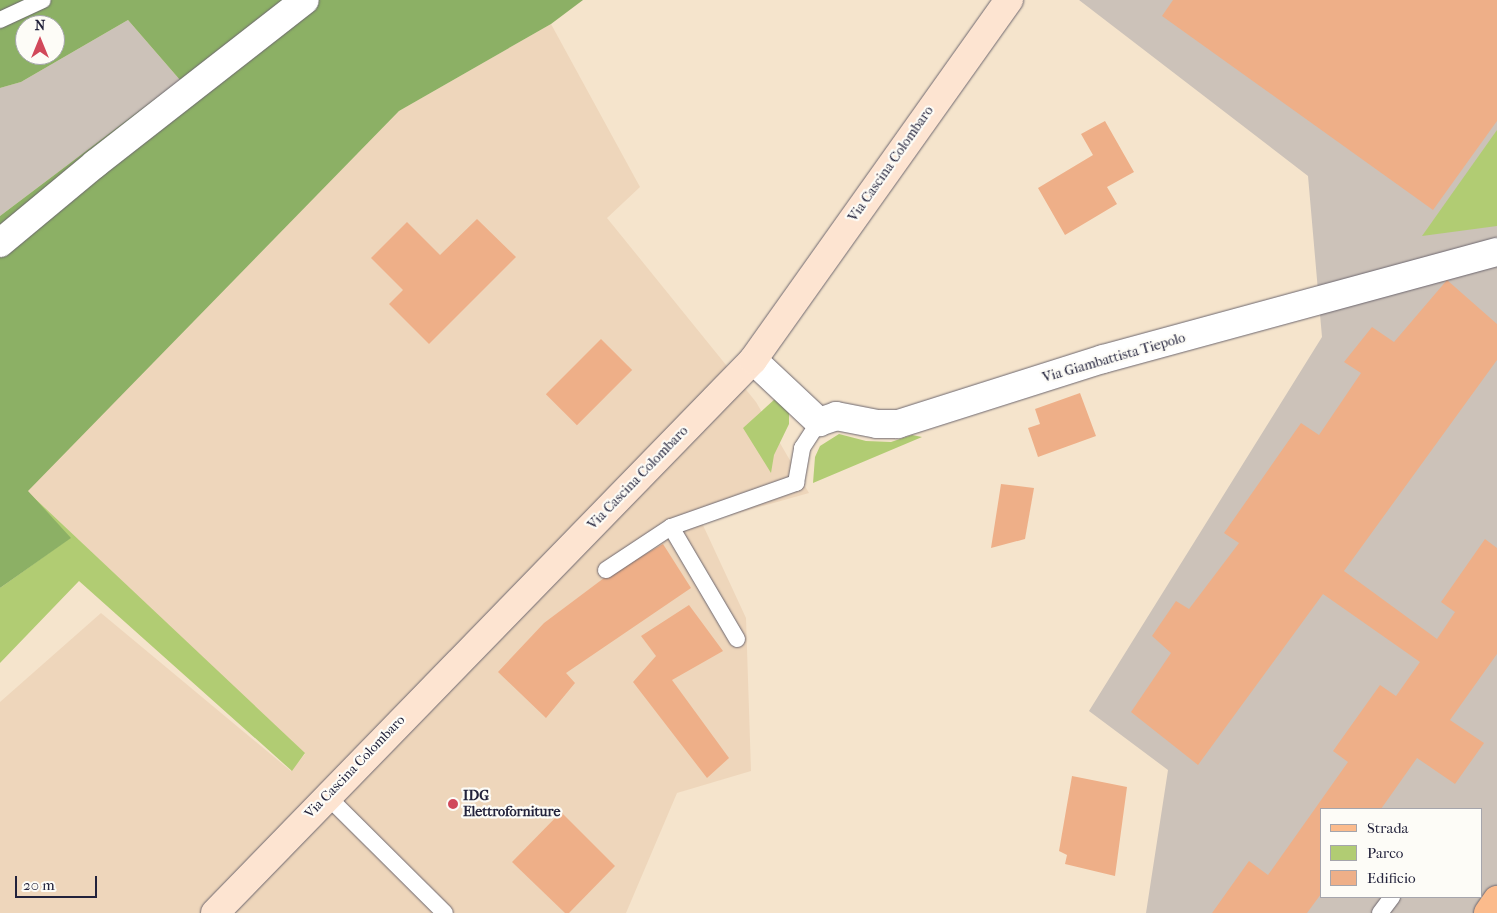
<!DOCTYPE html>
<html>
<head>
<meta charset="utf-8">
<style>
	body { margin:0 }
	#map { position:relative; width:1497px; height:913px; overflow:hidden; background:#f5e4cc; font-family:"IM FELL French Canon",serif }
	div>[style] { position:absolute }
	.built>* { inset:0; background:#eed6bb }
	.industrial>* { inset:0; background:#ccc2b9 }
	.green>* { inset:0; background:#b1cc73 }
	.forest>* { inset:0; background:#8cb065 }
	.building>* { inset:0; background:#eeaf88; transform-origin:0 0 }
	.roads { filter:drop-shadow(0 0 1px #6c666e) drop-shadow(0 0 1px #6c666e) }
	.service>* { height:16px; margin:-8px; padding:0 8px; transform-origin:8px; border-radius:8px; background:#fff }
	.minor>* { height:28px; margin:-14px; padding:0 14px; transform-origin:14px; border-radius:14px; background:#fff }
	.secondary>* { height:28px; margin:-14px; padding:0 14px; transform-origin:14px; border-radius:14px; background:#fde4d1 }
	.primary>* { height:28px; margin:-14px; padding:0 14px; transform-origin:14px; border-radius:14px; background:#fbbb8c }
	.dots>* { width:14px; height:14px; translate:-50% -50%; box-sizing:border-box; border:2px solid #fdfcf7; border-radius:50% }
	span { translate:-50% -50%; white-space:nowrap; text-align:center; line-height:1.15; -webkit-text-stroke:4.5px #fdfcf7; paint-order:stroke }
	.street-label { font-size:14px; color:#22223b }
	.poi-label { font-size:14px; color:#22223b; font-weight:700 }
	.left { translate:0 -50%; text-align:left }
	.legend { position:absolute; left:1320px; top:808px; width:162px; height:90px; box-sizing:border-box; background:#fdfcf7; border:1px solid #a5a5ac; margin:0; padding:6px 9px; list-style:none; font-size:15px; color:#22223b }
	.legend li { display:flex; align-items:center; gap:10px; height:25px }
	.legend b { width:25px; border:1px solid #a5a5ac }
	.north { position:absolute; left:15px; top:15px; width:50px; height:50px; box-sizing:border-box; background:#fdfcf7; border:1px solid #a5a5ac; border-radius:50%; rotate:0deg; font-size:14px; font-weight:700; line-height:20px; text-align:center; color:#22223b }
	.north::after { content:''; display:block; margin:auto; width:18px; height:22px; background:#d1495b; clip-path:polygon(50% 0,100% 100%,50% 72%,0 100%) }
	.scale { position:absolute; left:15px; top:876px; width:82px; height:22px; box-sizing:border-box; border:2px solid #22223b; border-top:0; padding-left:6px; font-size:15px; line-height:18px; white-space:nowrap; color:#22223b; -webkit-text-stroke:4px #fdfcf7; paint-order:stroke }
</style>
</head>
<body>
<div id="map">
	<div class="built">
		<i style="clip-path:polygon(551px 24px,640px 187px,607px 218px,756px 402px,809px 493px,702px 523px,746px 618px,751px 771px,677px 793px,626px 913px,0 913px,0 702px,101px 613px,291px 771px,305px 754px,27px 491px,399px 111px)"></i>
	</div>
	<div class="industrial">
		<i style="clip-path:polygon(evenodd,1079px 0,1497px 0,1497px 913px,1146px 913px,1168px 770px,1089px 711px,1322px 337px,1308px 176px,1079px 0,1321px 809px,1481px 809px,1481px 897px,1321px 897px,1321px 809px)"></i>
		<i style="clip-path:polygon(128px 20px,180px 80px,0 216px,0 88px,21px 82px)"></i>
	</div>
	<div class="green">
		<i style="clip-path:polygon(1497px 130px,1497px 226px,1422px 236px)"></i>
		<i style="clip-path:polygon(776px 398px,789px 411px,789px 424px,774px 455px,771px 473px,743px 428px)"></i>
		<i style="clip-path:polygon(839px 434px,866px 441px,891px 442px,912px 435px,922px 437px,813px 483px,815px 457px,820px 446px)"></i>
		<i style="clip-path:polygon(27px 491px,305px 753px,292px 771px,79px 581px,0 663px,0 588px,70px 538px)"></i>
	</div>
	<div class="forest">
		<i style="clip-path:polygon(evenodd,0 0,583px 0,551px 24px,399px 111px,28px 491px,71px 538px,0 588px,0 216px,180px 80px,128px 20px,21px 82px,0 88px,0 0,25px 25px,55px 25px,55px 55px,25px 55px,25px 25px)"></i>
	</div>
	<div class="building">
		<i style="clip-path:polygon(1173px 0,1497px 0,1497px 121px,1433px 210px,1162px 16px)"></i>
		<i style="clip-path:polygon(1105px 121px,1134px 172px,1107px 187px,1117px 204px,1065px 235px,1038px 188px,1093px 155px,1081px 134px)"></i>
		<i style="clip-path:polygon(477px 219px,516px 257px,429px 344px,389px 304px,403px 290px,371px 258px,407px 222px,440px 255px)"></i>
		<i style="clip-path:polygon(1447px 280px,1497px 324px,1497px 360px,1344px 571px,1437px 639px,1455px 612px,1441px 602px,1485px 539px,1497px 548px,1497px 654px,1450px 720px,1484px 743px,1455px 784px,1417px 758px,1381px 809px,1321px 809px,1321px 894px,1307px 913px,1212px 913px,1249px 861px,1268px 875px,1348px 762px,1333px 751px,1380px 685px,1396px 696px,1420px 662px,1323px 594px,1198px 765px,1131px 712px,1171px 653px,1152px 636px,1176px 601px,1189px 609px,1239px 543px,1224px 533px,1301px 423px,1319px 435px,1361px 373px,1344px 362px,1372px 327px,1394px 342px)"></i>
		<i style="left:601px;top:339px;width:44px;height:78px;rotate:45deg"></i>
		<i style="clip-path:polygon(1080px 393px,1096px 436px,1038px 457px,1028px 428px,1040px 424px,1035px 409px)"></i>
		<i style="clip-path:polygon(1001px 484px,1034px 488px,1025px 539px,991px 548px)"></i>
		<i style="clip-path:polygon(663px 544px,691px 588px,566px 673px,575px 683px,546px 718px,498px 672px,544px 623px,604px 578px)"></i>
		<i style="clip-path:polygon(689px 605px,723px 651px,672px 680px,729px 758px,707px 778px,633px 682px,656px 656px,641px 636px)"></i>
		<i style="clip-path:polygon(1072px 776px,1127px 787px,1115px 876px,1065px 864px,1067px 855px,1059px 851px)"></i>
		<i style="clip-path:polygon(561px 812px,615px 866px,569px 913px,565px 913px,512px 862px)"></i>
	</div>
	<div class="roads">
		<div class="service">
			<i style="left:0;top:20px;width:47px;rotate:-24.9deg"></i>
			<i style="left:606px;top:570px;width:78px;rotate:-33.5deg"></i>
			<i style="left:737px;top:639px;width:130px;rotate:-120.5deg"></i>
			<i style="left:671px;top:527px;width:133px;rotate:-19.4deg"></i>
			<i style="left:796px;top:483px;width:36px;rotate:-80deg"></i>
			<i style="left:802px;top:448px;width:31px;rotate:-57deg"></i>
			<i style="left:327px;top:796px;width:166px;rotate:44.8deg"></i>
			<i style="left:1380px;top:913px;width:20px;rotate:-53deg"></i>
		</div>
		<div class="minor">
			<i style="left:0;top:243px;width:124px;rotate:-39.7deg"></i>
			<i style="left:95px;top:164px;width:266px;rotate:-38deg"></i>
			<i style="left:753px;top:360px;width:91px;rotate:43.2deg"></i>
			<i style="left:819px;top:422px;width:18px;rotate:-19deg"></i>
			<i style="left:836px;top:416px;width:42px;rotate:11deg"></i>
			<i style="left:877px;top:424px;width:21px"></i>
			<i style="left:898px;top:424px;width:215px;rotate:-17.6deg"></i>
			<i style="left:1103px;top:359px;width:408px;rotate:-15.2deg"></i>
		</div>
		<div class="secondary">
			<i style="left:215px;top:913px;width:772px;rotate:-45.79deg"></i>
			<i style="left:753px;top:360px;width:442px;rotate:-54.6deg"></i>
		</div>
		<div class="primary">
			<i style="left:1488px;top:913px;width:16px;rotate:-55deg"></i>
		</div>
	</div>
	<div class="dots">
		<i style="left:453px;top:804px;background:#d1495b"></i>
	</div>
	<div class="street-label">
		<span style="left:891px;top:164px;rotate:-55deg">Via Cascina Colombaro</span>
		<span style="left:1114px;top:358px;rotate:-16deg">Via Giambattista Tiepolo</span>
		<span style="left:638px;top:478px;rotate:-46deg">Via Cascina Colombaro</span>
		<span style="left:355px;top:767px;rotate:-46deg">Via Cascina Colombaro</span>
	</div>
	<div class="poi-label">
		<span class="left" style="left:463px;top:804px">IDG<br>Elettroforniture</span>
	</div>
	<ul class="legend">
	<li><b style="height:6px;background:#fbbb8c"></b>Strada</li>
	<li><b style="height:14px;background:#b1cc73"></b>Parco</li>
	<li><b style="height:14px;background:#eeaf88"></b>Edificio</li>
	</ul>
	<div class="north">N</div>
	<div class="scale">20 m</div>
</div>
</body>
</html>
